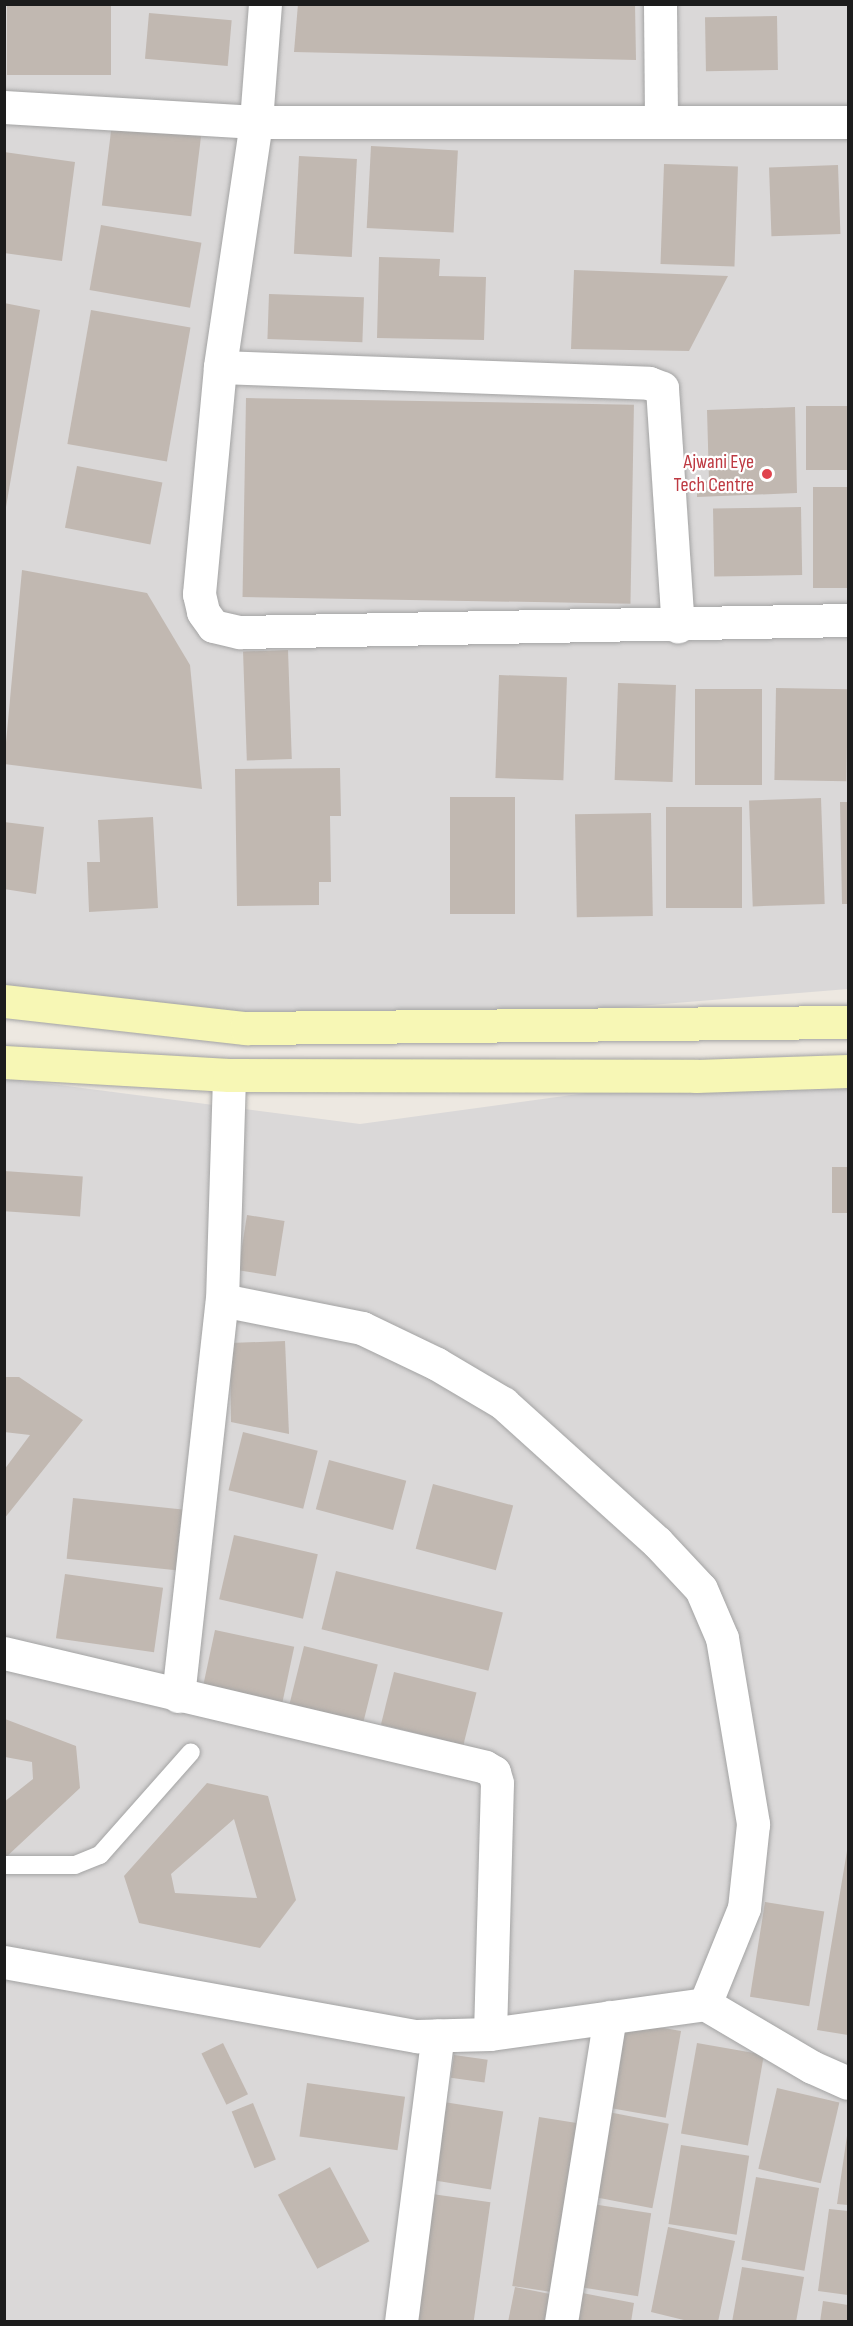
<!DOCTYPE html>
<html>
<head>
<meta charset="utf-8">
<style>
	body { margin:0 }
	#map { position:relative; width:853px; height:2326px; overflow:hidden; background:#ede8e1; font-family:"Sofia Sans Condensed",sans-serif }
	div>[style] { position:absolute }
	.residential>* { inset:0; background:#dad8d8 }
	.building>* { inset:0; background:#c1b8b1; transform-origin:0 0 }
	.roads { filter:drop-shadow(0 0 2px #a3a3a3) drop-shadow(0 0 2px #a3a3a3) }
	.lane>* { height:18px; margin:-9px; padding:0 9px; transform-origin:9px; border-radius:9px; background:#fff }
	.street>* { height:33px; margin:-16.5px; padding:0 16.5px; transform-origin:16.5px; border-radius:16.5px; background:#fff }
	.secondary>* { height:33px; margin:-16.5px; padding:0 16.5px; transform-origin:16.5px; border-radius:16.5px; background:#f7f7b5 }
	.dots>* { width:16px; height:16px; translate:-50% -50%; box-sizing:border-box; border:3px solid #fff; border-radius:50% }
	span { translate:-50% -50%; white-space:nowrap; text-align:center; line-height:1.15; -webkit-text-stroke:4.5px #fff; paint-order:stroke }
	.health-label { font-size:20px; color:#be3a42 }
	.right { translate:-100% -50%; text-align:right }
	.frame { position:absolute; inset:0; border:6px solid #1c1c1c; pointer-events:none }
</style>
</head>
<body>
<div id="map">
	<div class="residential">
		<i style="clip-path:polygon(4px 5px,848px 5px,848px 989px,246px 1038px,5px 989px)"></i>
		<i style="clip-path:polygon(848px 1057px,848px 2321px,5px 2322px,5px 1078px,360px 1124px)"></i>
	</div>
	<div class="building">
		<i style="left:7px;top:4px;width:104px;height:71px"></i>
		<i style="clip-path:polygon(298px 4px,635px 4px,636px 60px,294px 52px)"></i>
		<i style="left:149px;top:13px;width:83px;height:46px;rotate:5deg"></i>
		<i style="left:777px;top:16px;width:54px;height:72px;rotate:89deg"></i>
		<i style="left:112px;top:123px;width:90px;height:83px;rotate:7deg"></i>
		<i style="left:371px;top:146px;width:87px;height:82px;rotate:3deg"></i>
		<i style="clip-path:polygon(4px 152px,75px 162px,62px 261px,4px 253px)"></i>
		<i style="left:299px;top:156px;width:58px;height:98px;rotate:3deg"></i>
		<i style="left:664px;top:164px;width:74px;height:100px;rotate:2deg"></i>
		<i style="left:838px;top:165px;width:69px;height:69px;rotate:88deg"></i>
		<i style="left:101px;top:225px;width:102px;height:66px;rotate:10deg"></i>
		<i style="clip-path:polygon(379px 257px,440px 259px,439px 276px,486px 277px,484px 340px,377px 338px)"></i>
		<i style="clip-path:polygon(574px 270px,728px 276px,689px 351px,571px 349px)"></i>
		<i style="left:269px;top:294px;width:95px;height:45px;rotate:2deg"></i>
		<i style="clip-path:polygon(4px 303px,40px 310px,6px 507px,4px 507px)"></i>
		<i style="left:91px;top:310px;width:101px;height:136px;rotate:10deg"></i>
		<i style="left:246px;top:398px;width:388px;height:199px;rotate:1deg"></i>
		<i style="left:848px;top:406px;width:64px;height:42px;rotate:90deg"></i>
		<i style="clip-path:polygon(795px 407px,797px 493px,697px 497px,697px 482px,709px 481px,707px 410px)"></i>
		<i style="left:77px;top:466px;width:87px;height:63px;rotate:11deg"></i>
		<i style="left:848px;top:487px;width:101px;height:35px;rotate:90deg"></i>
		<i style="left:801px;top:507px;width:68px;height:88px;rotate:89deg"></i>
		<i style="clip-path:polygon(22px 570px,147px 593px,190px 665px,202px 789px,4px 764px)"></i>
		<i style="left:288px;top:650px;width:109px;height:45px;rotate:88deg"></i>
		<i style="left:499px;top:675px;width:68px;height:103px;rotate:2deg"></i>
		<i style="left:618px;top:683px;width:58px;height:97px;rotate:2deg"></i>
		<i style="left:776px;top:688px;width:72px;height:92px;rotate:1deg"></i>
		<i style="left:695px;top:689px;width:67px;height:96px"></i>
		<i style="clip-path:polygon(340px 768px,341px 816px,330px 816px,331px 882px,319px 882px,319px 905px,237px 906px,235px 769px)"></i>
		<i style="left:450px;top:797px;width:65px;height:117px"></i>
		<i style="left:821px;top:798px;width:106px;height:72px;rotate:88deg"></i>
		<i style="clip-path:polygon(840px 802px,848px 802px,848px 904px,842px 904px)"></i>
		<i style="left:666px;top:807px;width:76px;height:101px"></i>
		<i style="left:651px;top:813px;width:103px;height:76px;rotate:89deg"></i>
		<i style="clip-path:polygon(153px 817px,158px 908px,89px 912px,87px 862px,100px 862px,98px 820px)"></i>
		<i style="clip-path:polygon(4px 822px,44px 827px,36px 894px,4px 889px)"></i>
		<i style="left:848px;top:1167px;width:46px;height:16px;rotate:90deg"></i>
		<i style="left:4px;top:1171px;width:79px;height:40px;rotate:4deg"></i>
		<i style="left:247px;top:1215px;width:38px;height:56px;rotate:9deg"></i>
		<i style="clip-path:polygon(285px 1341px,289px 1434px,231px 1422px,230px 1343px)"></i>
		<i style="clip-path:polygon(4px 1377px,19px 1377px,83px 1420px,4px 1519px,4px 1470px,30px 1435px,4px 1432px)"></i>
		<i style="left:243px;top:1432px;width:77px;height:60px;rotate:14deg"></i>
		<i style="left:329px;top:1460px;width:80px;height:51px;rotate:15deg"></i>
		<i style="left:433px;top:1484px;width:83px;height:67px;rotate:15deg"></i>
		<i style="left:73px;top:1498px;width:110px;height:61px;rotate:6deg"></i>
		<i style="left:234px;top:1535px;width:86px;height:66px;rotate:13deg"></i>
		<i style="left:336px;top:1571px;width:172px;height:60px;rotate:14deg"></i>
		<i style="left:65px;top:1574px;width:99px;height:65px;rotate:8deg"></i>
		<i style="left:215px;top:1630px;width:81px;height:60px;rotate:12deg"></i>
		<i style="left:304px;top:1646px;width:76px;height:65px;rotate:14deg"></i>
		<i style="left:394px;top:1672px;width:85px;height:54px;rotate:14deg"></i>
		<i style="clip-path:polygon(5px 1719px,76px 1746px,80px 1788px,4px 1859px,4px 1802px,33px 1779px,32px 1762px,5px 1757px)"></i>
		<i style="clip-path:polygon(evenodd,207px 1783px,268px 1796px,296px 1900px,260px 1948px,139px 1923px,124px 1876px,207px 1783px,234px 1819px,257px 1898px,175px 1893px,171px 1874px,234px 1819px)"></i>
		<i style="clip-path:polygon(848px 1845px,848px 2035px,817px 2030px)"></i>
		<i style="left:765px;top:1902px;width:60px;height:96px;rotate:9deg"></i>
		<i style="left:618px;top:2020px;width:64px;height:88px;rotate:10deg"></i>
		<i style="left:223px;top:2043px;width:57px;height:24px;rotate:64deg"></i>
		<i style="left:697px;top:2043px;width:68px;height:92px;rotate:10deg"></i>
		<i style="left:454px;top:2055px;width:34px;height:23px;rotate:8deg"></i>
		<i style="left:307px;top:2083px;width:99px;height:54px;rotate:8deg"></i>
		<i style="left:777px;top:2088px;width:64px;height:83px;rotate:13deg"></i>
		<i style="left:444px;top:2102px;width:60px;height:79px;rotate:9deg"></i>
		<i style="left:253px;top:2103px;width:61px;height:23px;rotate:68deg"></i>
		<i style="left:603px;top:2111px;width:67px;height:86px;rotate:11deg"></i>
		<i style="left:539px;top:2117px;width:46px;height:171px;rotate:9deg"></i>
		<i style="clip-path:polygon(848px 2129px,848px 2205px,837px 2204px)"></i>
		<i style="left:681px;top:2145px;width:69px;height:80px;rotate:9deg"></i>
		<i style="left:330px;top:2167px;width:84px;height:59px;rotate:62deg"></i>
		<i style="left:756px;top:2177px;width:64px;height:84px;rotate:10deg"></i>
		<i style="left:432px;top:2194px;width:59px;height:129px;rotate:8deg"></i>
		<i style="left:586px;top:2203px;width:66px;height:84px;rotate:9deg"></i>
		<i style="clip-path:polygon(829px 2209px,848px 2211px,848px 2295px,818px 2291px)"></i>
		<i style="clip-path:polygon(668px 2227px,735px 2241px,718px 2322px,692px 2322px,651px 2312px)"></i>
		<i style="clip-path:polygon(742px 2267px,804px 2277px,796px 2322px,732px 2322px)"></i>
		<i style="clip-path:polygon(515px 2287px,560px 2296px,555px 2322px,508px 2322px)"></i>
		<i style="clip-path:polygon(572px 2291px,634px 2303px,631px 2322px,566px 2322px)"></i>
		<i style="clip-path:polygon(823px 2301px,848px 2305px,848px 2322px,820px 2322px)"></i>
	</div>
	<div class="roads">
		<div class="lane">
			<i style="left:4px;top:1865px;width:71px"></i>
			<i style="left:75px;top:1865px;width:27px;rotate:-22deg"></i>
			<i style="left:100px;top:1855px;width:137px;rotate:-48.5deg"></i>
		</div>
		<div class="street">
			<i style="left:265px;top:4px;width:118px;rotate:94.4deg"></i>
			<i style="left:256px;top:122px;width:248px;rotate:98.4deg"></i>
			<i style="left:220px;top:367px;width:228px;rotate:95.3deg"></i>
			<i style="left:199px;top:594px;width:18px;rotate:77deg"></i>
			<i style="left:203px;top:612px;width:17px;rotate:54deg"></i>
			<i style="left:213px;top:626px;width:28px;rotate:13deg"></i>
			<i style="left:240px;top:632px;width:608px;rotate:-1.13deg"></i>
			<i style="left:660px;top:4px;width:116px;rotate:89.5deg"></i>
			<i style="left:4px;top:107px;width:252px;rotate:3.4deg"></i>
			<i style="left:256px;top:122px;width:592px"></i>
			<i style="left:220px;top:367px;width:429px;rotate:2.1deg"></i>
			<i style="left:649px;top:383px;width:14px;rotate:21deg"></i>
			<i style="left:662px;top:388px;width:239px;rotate:86.2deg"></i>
			<i style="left:222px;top:1300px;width:143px;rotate:11.3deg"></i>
			<i style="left:362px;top:1328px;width:83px;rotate:25.6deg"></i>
			<i style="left:437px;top:1364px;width:77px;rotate:30.6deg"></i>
			<i style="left:503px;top:1403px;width:207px;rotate:42.1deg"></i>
			<i style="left:657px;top:1542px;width:64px;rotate:46.9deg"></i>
			<i style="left:701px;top:1589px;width:53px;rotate:66.8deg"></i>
			<i style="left:722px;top:1638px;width:189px;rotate:80.5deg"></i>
			<i style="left:753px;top:1824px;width:84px;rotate:96.1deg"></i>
			<i style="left:744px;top:1908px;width:104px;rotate:112.1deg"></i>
			<i style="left:4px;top:1653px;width:494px;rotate:13.3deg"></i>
			<i style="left:485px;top:1767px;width:10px;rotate:29deg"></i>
			<i style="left:494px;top:1772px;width:11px;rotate:75deg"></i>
			<i style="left:497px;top:1783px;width:251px;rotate:91.6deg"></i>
			<i style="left:178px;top:1696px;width:398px;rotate:-83.7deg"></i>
			<i style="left:222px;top:1300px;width:225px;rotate:-88.2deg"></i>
			<i style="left:4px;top:1962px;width:420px;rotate:10.2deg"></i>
			<i style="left:417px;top:2036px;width:73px;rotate:-1.6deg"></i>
			<i style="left:490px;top:2034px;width:217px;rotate:-7.9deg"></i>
			<i style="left:705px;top:2004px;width:124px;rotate:30.5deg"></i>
			<i style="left:812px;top:2067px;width:39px;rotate:24deg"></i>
			<i style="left:401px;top:2322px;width:289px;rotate:-82.7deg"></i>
			<i style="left:561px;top:2322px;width:309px;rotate:-80.9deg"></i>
		</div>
		<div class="secondary">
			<i style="left:4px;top:1001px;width:244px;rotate:6.4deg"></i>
			<i style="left:246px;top:1028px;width:602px;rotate:-0.57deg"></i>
			<i style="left:4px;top:1062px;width:225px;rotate:3.3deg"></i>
			<i style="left:229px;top:1075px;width:467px;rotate:0.1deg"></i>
			<i style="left:696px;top:1076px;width:152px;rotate:-1.9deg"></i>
		</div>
	</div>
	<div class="dots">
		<i style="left:767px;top:474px;background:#e0444e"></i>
	</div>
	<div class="health-label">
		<span class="right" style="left:754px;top:474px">Ajwani Eye<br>Tech Centre</span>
	</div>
	<div class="frame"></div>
</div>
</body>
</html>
